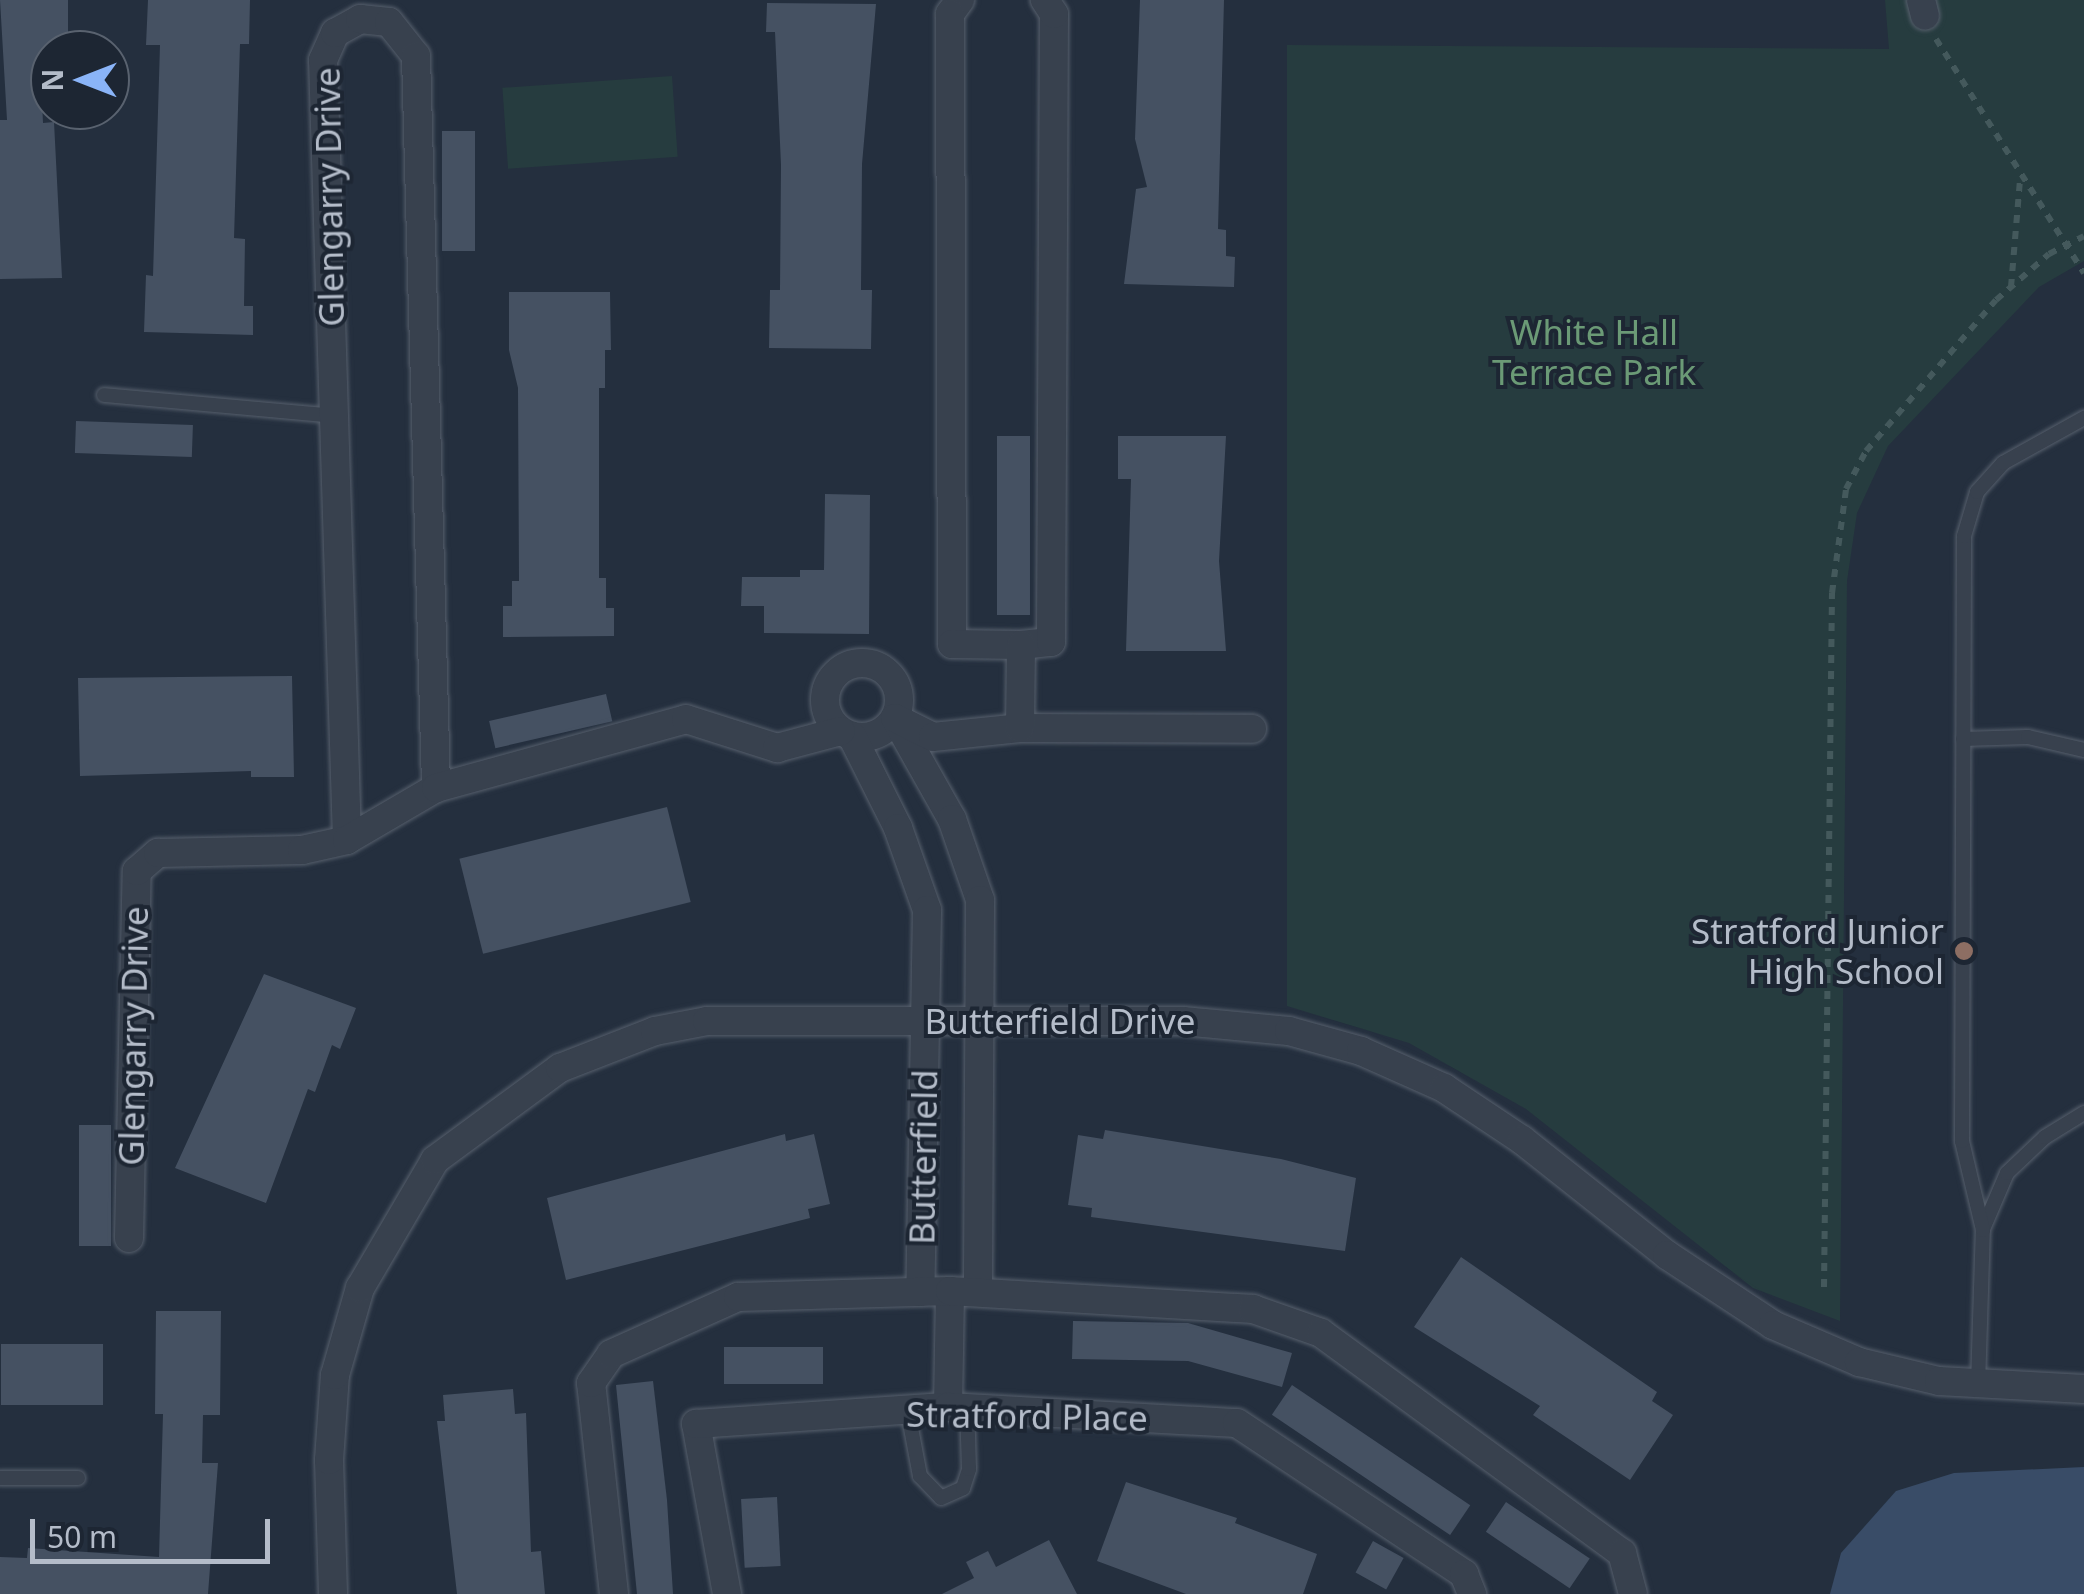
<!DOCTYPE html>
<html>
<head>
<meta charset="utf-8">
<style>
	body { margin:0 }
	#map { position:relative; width:2084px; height:1594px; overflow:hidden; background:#242f3e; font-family:"Noto Sans",sans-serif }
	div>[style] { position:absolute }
	.green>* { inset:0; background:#263c3f; transform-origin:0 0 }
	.water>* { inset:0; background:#394c67 }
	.building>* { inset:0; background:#455162; transform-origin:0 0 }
	.path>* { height:6px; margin-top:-3px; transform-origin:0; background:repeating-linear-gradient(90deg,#44595c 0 8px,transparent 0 16px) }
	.roads { filter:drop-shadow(0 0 2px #565f6c) drop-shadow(0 0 2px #565f6c) }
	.lane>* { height:14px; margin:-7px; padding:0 7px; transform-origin:7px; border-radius:7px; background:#38414e }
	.street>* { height:28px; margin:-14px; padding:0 14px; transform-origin:14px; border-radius:14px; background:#38414e }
	.street>.ring { margin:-14px; padding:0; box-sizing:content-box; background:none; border:28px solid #38414e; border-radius:50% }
	.dots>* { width:28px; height:28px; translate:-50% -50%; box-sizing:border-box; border:5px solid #1d2633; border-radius:50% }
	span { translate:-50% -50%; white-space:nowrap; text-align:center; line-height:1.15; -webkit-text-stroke:8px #1d2633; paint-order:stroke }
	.street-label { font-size:35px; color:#b4bcc9 }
	.park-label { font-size:35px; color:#6b9a76 }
	.poi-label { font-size:35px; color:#b4bcc9 }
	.right { translate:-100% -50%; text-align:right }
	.north { position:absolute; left:30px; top:30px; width:100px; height:100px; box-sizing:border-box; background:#1d2633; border:2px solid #59626f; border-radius:50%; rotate:270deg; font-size:28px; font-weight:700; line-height:40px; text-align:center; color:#b4bcc9 }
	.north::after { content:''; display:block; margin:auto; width:35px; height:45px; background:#8ab4f8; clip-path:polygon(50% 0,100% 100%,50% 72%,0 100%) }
	.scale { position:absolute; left:30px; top:1519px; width:240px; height:45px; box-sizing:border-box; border:5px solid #b4bcc9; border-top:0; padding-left:12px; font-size:30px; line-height:35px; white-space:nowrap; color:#b4bcc9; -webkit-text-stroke:8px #1d2633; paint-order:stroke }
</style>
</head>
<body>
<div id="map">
	<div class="green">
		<i style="clip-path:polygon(1885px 0,2084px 0,2084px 261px,2039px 287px,1888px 446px,1857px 513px,1847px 581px,1840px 1321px,1753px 1288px,1526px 1109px,1409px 1043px,1287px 1006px,1287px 45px,1889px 49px)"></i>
		<i style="left:672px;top:76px;width:81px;height:170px;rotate:86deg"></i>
	</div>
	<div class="water">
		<i style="clip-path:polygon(2084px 1467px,2084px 1594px,1830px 1594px,1841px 1553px,1896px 1491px,1954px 1473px)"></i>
	</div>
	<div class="building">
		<i style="clip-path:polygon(0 0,68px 0,68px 50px,40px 56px,43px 123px,54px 122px,62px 278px,0 279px,0 120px,7px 120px)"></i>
		<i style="clip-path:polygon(148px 0,250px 0,249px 44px,240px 44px,234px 238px,245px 239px,244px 306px,253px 306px,253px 335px,144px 332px,146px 275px,153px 276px,160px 45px,146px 45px)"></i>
		<i style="clip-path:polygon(1140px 0,1224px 0,1218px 229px,1226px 230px,1226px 256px,1235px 257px,1234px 287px,1124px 284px,1136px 189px,1147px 187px,1135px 139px)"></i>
		<i style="clip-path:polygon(767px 3px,876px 4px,862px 164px,861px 290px,872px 290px,871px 349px,769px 348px,770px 290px,780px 290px,781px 165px,775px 32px,766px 32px)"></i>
		<i style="left:442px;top:131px;width:33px;height:120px"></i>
		<i style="clip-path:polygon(509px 292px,610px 292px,611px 350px,605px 350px,605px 388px,599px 388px,599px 578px,606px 578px,606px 608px,614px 608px,614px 636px,503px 637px,503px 606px,512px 606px,512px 581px,519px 581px,518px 388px,509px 350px)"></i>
		<i style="left:76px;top:421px;width:117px;height:32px;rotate:2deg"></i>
		<i style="left:997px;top:436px;width:33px;height:179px"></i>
		<i style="clip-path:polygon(1118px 436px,1226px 436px,1219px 561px,1226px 651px,1126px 651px,1131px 479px,1118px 479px)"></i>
		<i style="clip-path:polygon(825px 494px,870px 495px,869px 634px,764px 633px,764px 606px,741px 606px,742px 577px,800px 577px,800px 570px,824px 570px)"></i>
		<i style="clip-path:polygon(292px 676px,294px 777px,251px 777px,251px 771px,80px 776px,78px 678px)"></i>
		<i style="left:606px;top:694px;width:28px;height:120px;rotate:77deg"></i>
		<i style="left:667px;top:807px;width:98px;height:214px;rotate:76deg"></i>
		<i style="clip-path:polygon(264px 974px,356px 1008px,340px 1049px,332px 1045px,315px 1092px,308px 1089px,266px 1203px,175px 1168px)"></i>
		<i style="left:79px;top:1125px;width:32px;height:121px"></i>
		<i style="clip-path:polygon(1105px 1130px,1281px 1159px,1356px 1178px,1345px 1251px,1091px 1217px,1092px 1208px,1068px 1205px,1078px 1135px,1103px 1139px)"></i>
		<i style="clip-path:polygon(785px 1134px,786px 1141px,814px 1134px,830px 1204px,808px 1209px,810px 1218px,566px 1280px,547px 1198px)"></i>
		<i style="clip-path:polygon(1461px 1257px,1657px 1392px,1652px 1401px,1673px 1415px,1630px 1480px,1533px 1415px,1540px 1406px,1414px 1327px)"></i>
		<i style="clip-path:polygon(156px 1311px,221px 1311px,220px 1415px,203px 1415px,202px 1463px,218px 1463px,208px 1594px,0 1594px,0 1557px,27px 1558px,28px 1548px,159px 1557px,163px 1414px,155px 1414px)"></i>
		<i style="clip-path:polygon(1073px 1321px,1188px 1323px,1292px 1353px,1282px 1387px,1188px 1361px,1072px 1359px)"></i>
		<i style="left:1px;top:1344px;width:102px;height:61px"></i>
		<i style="left:724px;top:1347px;width:99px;height:37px"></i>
		<i style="clip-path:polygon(653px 1381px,667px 1500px,673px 1594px,637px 1594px,616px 1385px)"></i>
		<i style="left:1292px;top:1385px;width:215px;height:36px;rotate:34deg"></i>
		<i style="clip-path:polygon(513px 1389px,515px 1414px,526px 1413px,531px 1552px,541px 1551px,545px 1594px,457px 1594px,437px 1421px,445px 1421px,443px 1395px)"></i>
		<i style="clip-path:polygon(1126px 1482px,1237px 1518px,1235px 1523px,1317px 1554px,1303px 1594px,1186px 1594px,1097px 1561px)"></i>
		<i style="left:777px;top:1497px;width:69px;height:36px;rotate:87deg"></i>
		<i style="left:1506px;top:1502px;width:101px;height:36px;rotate:34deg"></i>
		<i style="clip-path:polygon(1049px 1540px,1077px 1594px,942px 1594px,974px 1578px,966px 1562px,988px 1551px,996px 1567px)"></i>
		<i style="left:1373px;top:1541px;width:35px;height:36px;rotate:29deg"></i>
	</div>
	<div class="path">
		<i style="left:1936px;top:39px;width:277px;rotate:57.7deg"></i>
		<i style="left:2011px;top:287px;width:108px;rotate:-85.2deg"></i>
		<i style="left:1824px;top:1287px;width:694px;rotate:-89.34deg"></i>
		<i style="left:1832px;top:593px;width:105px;rotate:-82.3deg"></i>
		<i style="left:1846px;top:489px;width:43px;rotate:-62.2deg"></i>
		<i style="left:1866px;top:451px;width:199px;rotate:-49.3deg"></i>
		<i style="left:1996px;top:300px;width:70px;rotate:-41deg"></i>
		<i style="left:2049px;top:254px;width:39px;rotate:-27deg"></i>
	</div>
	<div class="roads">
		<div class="lane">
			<i style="left:104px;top:395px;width:231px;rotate:5.2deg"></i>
			<i style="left:1963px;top:739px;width:65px;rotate:-1.8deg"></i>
			<i style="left:2028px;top:737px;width:57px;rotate:13.1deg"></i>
			<i style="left:1983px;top:1229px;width:61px;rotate:-66.8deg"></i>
			<i style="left:2007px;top:1173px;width:52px;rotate:-43.5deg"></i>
			<i style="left:2045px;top:1137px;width:46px;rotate:-31.6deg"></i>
			<i style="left:1978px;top:1385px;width:155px;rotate:-88.2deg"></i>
			<i style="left:1983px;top:1230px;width:91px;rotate:-103.3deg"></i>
			<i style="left:1962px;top:1141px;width:605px;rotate:-89.81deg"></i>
			<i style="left:1964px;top:536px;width:46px;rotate:-73.5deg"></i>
			<i style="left:1977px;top:492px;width:39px;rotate:-48deg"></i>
			<i style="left:2003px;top:463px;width:93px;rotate:-29.1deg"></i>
			<i style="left:908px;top:1412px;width:65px;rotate:79.4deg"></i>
			<i style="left:920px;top:1476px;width:30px;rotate:46deg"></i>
			<i style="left:941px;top:1498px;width:24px;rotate:-24deg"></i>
			<i style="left:963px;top:1488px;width:20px;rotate:-72deg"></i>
			<i style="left:969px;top:1469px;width:62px;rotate:-91.8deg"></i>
			<i style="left:0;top:1478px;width:78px"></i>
		</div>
		<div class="street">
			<i style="left:960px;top:0;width:17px;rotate:126deg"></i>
			<i style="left:950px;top:14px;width:630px;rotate:89.82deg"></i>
			<i style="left:952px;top:644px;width:69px;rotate:0.8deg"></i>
			<i style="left:1021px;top:645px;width:30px;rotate:-6deg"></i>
			<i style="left:1051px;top:642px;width:628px;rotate:-89.73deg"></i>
			<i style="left:1054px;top:14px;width:17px;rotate:-123deg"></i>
			<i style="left:1921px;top:0;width:16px;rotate:76deg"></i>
			<i class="ring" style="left:825px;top:663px;width:46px;height:46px"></i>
			<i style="left:895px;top:718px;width:116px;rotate:60.6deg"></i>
			<i style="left:952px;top:819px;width:86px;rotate:70.9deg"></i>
			<i style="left:980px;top:900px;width:392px;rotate:90.3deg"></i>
			<i style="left:895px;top:718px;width:42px;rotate:26.6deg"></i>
			<i style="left:933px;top:737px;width:87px;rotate:-5.9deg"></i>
			<i style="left:1020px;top:728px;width:232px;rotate:0.2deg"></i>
			<i style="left:1020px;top:728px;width:83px;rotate:-89.3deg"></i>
			<i style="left:852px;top:736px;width:103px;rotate:63.4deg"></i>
			<i style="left:898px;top:828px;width:87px;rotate:70.5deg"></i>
			<i style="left:927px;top:910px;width:382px;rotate:91deg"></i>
			<i style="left:347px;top:840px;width:780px;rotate:-91.76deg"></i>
			<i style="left:323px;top:60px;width:30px;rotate:-66deg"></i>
			<i style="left:335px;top:33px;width:29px;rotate:-29deg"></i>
			<i style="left:360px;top:19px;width:29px;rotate:6deg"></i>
			<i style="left:389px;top:22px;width:43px;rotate:51.5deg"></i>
			<i style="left:416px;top:56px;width:732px;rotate:88.43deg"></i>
			<i style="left:129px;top:1238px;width:367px;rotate:-88.8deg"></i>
			<i style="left:137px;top:871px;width:28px;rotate:-41deg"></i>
			<i style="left:158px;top:853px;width:144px;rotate:-1.2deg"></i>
			<i style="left:302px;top:850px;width:46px;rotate:-12.5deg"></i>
			<i style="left:347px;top:840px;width:103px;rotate:-30.3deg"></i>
			<i style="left:436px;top:788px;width:259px;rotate:-15.4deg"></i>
			<i style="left:686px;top:719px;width:96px;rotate:17.7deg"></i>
			<i style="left:777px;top:748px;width:66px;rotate:-14.9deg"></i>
			<i style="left:948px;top:1407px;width:116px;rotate:-89deg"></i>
			<i style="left:333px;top:1594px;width:134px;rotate:-91.7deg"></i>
			<i style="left:329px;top:1460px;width:85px;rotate:-86deg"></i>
			<i style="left:335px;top:1375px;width:91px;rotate:-74deg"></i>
			<i style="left:360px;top:1288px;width:148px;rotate:-59.6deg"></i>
			<i style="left:435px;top:1160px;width:155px;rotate:-36.4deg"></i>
			<i style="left:560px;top:1068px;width:102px;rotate:-21.3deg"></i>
			<i style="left:655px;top:1031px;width:53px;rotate:-10.9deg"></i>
			<i style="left:707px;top:1021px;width:476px"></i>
			<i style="left:1183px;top:1021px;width:106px;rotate:5.4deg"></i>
			<i style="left:1289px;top:1031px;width:75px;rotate:15.5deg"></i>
			<i style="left:1361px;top:1051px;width:91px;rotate:24deg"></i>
			<i style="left:1444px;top:1088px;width:94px;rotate:33.7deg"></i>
			<i style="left:1522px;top:1140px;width:185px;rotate:38.4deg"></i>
			<i style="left:1667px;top:1255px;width:127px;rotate:33.4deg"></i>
			<i style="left:1773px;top:1325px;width:94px;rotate:23.3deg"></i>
			<i style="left:1859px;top:1362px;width:82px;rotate:13.4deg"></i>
			<i style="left:1939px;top:1381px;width:145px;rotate:3.2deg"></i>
			<i style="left:614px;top:1594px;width:212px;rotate:-96.2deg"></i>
			<i style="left:591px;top:1383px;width:35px;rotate:-55deg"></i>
			<i style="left:611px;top:1354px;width:139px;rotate:-24.2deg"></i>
			<i style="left:738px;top:1297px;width:212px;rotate:-1.6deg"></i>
			<i style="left:950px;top:1291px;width:304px;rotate:3.4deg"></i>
			<i style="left:1253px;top:1309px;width:72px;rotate:19.4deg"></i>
			<i style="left:1321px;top:1333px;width:373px;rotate:36.2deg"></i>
			<i style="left:1622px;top:1553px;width:42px;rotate:75deg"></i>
			<i style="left:727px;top:1594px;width:173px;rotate:-100.3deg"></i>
			<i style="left:696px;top:1424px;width:253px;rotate:-3.9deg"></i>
			<i style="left:948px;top:1407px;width:289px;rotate:3.2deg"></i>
			<i style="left:1237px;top:1423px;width:273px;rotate:33.6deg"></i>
			<i style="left:1464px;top:1574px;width:22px;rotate:68deg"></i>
		</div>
	</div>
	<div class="dots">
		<i style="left:1964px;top:951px;background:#8d6e63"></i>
	</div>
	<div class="street-label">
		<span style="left:329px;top:197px;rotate:-91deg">Glengarry Drive</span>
		<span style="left:1060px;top:1021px">Butterfield Drive</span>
		<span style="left:133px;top:1036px;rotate:-89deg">Glengarry Drive</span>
		<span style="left:923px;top:1157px;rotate:-89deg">Butterfield</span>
		<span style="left:1027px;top:1416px;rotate:1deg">Stratford Place</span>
	</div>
	<div class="park-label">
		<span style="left:1594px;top:352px">White Hall<br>Terrace Park</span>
	</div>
	<div class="poi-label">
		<span class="right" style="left:1944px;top:951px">Stratford Junior<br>High School</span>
	</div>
	<div class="north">N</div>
	<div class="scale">50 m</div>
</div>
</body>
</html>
